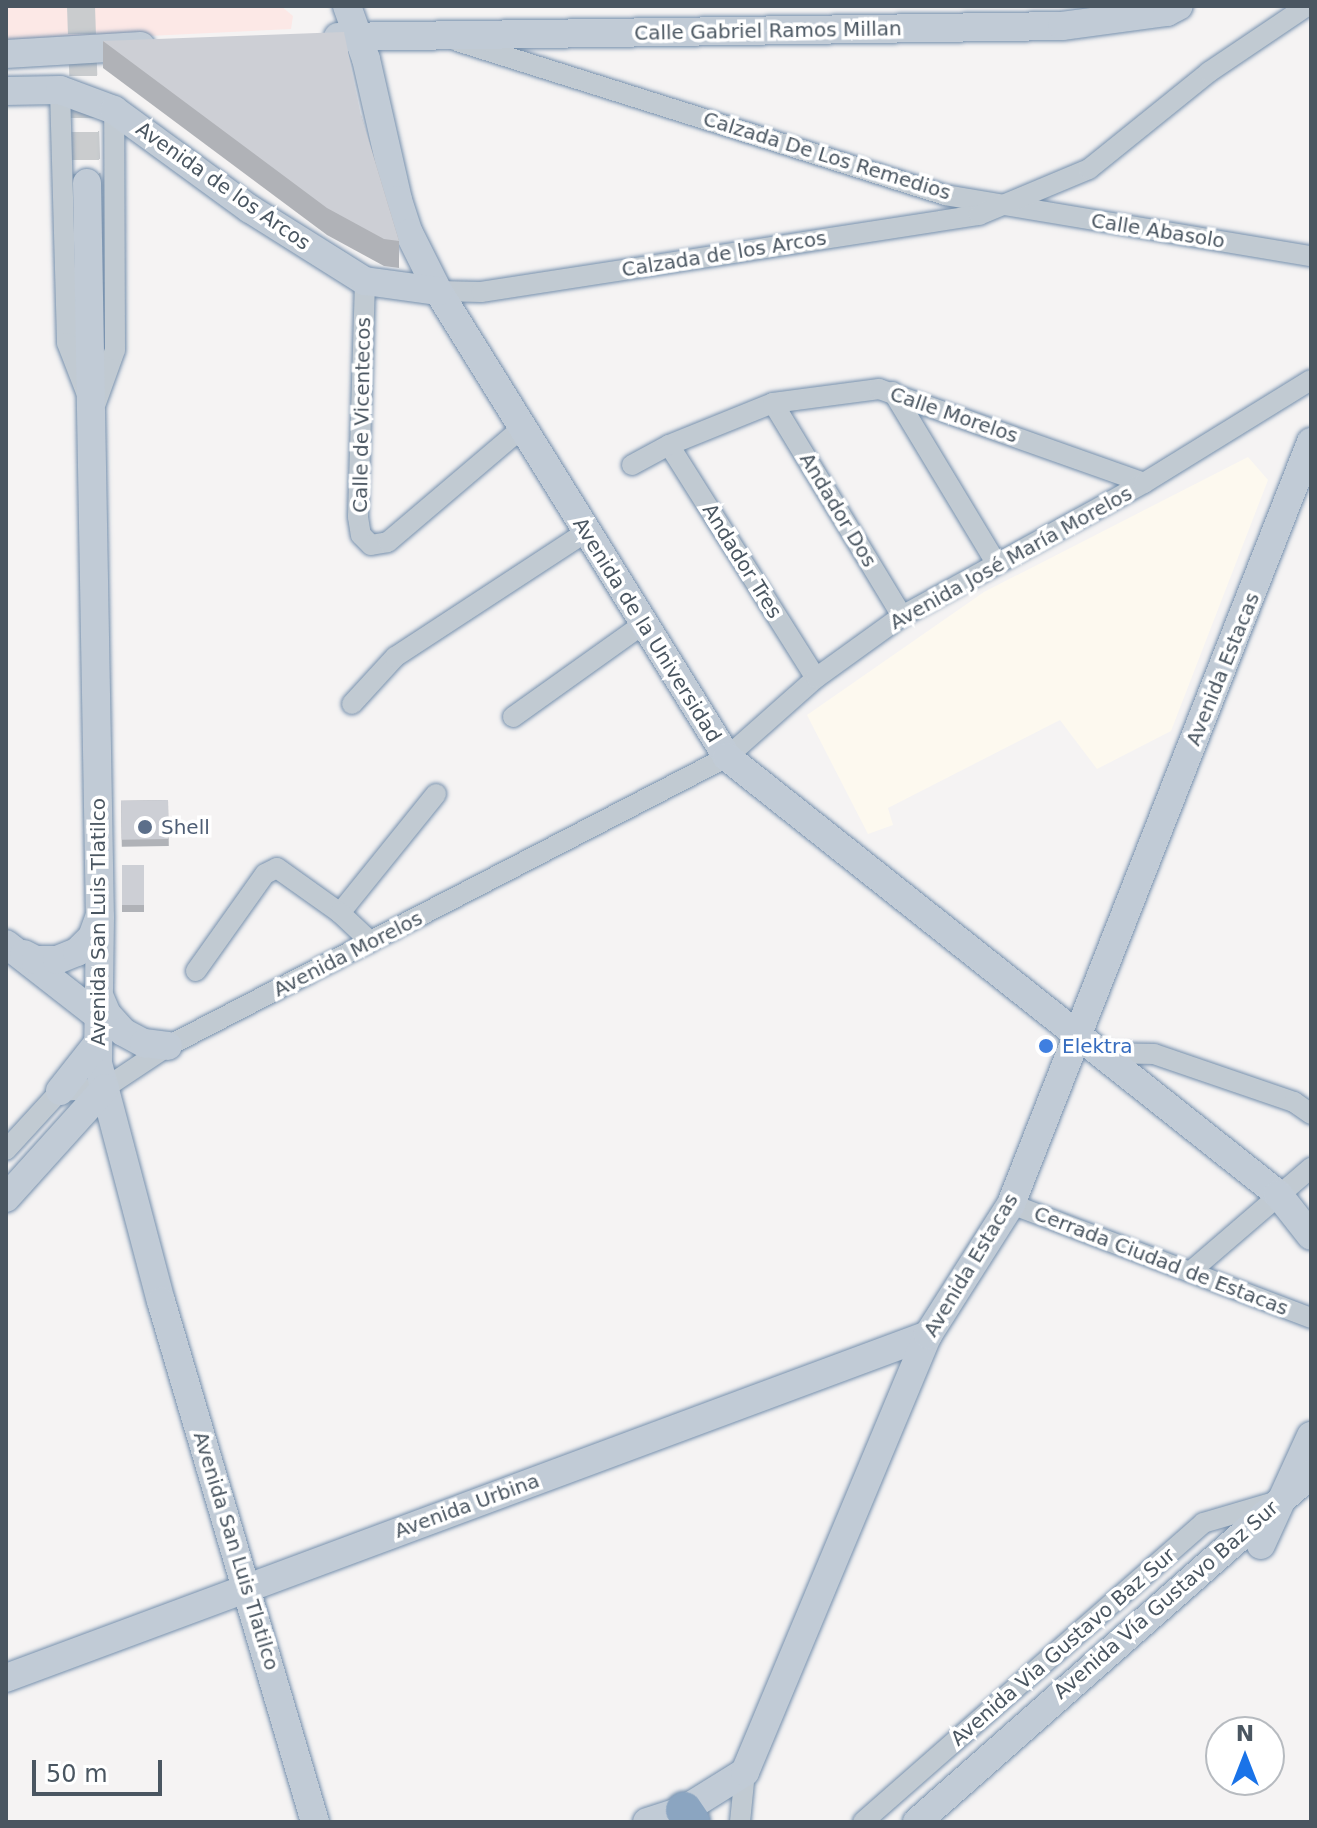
<!DOCTYPE html>
<html>
<head>
<meta charset="utf-8">
<style>
	body { margin:0 }
	#map { position:relative; width:1317px; height:1828px; overflow:hidden; background:#f5f3f3; font-family:"DejaVu Sans",sans-serif }
	div>[style] { position:absolute }
	.commercial>* { inset:0; background:#fdf9ef }
	.medical>* { inset:0; background:#fce8e6 }
	.secondary-tunnel>* { height:28px; margin-top:-14px; transform-origin:0; background:repeating-linear-gradient(90deg,#caccce 0 28px,transparent 0 42px) }
	.roads { filter:drop-shadow(0 0 2px #7690ad) drop-shadow(0 0 2px #7690ad) }
	.street>* { height:20px; margin:-10px; padding:0 10px; transform-origin:10px; border-radius:10px; background:#c1cad2 }
	.secondary>* { height:28px; margin:-14px; padding:0 14px; transform-origin:14px; border-radius:14px; background:#c1cbd6 }
	.highway>* { height:36px; margin:-18px; padding:0 18px; transform-origin:18px; border-radius:18px; background:#8ba5c1 }
	.wall>* { inset:0; background:#b0b2b7; transform-origin:0 0 }
	.building>* { inset:0; background:#cdcfd5; transform-origin:0 0 }
	.dots>* { width:22px; height:22px; translate:-50% -50%; box-sizing:border-box; border:4px solid #fff; border-radius:50% }
	span { translate:-50% -50%; white-space:nowrap; text-align:center; line-height:1.15; -webkit-text-stroke:7px #fff; paint-order:stroke }
	.street-label { font-size:20px; color:#4a5661 }
	.service-label { font-size:20px; color:#4e5e75 }
	.left { translate:0 -50%; text-align:left }
	.shop-label { font-size:20px; color:#366cbe }
	.frame { position:absolute; inset:0; border:8px solid #4a5661; pointer-events:none }
	.north { position:absolute; left:1205px; top:1716px; width:80px; height:80px; box-sizing:border-box; background:#fff; border:2px solid #b7bbc0; border-radius:50%; rotate:0deg; font-size:22px; font-weight:700; line-height:32px; text-align:center; color:#4a5661 }
	.north::after { content:''; display:block; margin:auto; width:28px; height:36px; background:#1a73e8; clip-path:polygon(50% 0,100% 100%,50% 72%,0 100%) }
	.scale { position:absolute; left:32px; top:1760px; width:130px; height:36px; box-sizing:border-box; border:4px solid #4a5661; border-top:0; padding-left:10px; font-size:24px; line-height:28px; white-space:nowrap; color:#4a5661; -webkit-text-stroke:6px #fff; paint-order:stroke }
</style>
</head>
<body>
<div id="map">
	<div class="commercial">
		<i style="clip-path:polygon(1248px 457px,1268px 480px,1171px 731px,1097px 769px,1060px 720px,888px 808px,893px 825px,868px 834px,807px 715px,984px 592px)"></i>
	</div>
	<div class="medical">
		<i style="clip-path:polygon(6px 6px,281px 6px,293px 16px,291px 29px,6px 43px)"></i>
	</div>
	<div class="secondary-tunnel">
		<i style="left:81px;top:6px;width:177px;rotate:88.1deg"></i>
	</div>
	<div class="roads">
		<div class="street">
			<i style="left:457px;top:41px;width:512px;rotate:17.51deg"></i>
			<i style="left:945px;top:195px;width:371px;rotate:9.5deg"></i>
			<i style="left:60px;top:90px;width:253px;rotate:88.4deg"></i>
			<i style="left:67px;top:343px;width:53px;rotate:68.8deg"></i>
			<i style="left:365px;top:281px;width:236px;rotate:91.7deg"></i>
			<i style="left:358px;top:517px;width:18px;rotate:81deg"></i>
			<i style="left:361px;top:535px;width:14px;rotate:45deg"></i>
			<i style="left:371px;top:545px;width:17px;rotate:-10deg"></i>
			<i style="left:388px;top:542px;width:175px;rotate:-40.4deg"></i>
			<i style="left:438px;top:291px;width:43px;rotate:1.3deg"></i>
			<i style="left:481px;top:292px;width:504px;rotate:-8.79deg"></i>
			<i style="left:979px;top:215px;width:119px;rotate:-22.7deg"></i>
			<i style="left:1089px;top:169px;width:154px;rotate:-38.9deg"></i>
			<i style="left:1209px;top:72px;width:118px;rotate:-34deg"></i>
			<i style="left:893px;top:392px;width:200px;rotate:58.9deg"></i>
			<i style="left:96px;top:403px;width:56px;rotate:-70.3deg"></i>
			<i style="left:115px;top:350px;width:240px;rotate:-90.2deg"></i>
			<i style="left:773px;top:403px;width:249px;rotate:58.8deg"></i>
			<i style="left:669px;top:445px;width:275px;rotate:57.8deg"></i>
			<i style="left:632px;top:465px;width:42px;rotate:-28.4deg"></i>
			<i style="left:669px;top:445px;width:112px;rotate:-22deg"></i>
			<i style="left:773px;top:403px;width:107px;rotate:-7.5deg"></i>
			<i style="left:879px;top:389px;width:281px;rotate:19.5deg"></i>
			<i style="left:352px;top:704px;width:64px;rotate:-47.5deg"></i>
			<i style="left:395px;top:657px;width:228px;rotate:-33.2deg"></i>
			<i style="left:513px;top:717px;width:162px;rotate:-35.5deg"></i>
			<i style="left:340px;top:913px;width:153px;rotate:-51.1deg"></i>
			<i style="left:196px;top:971px;width:119px;rotate:-54.6deg"></i>
			<i style="left:265px;top:874px;width:13px;rotate:-27deg"></i>
			<i style="left:277px;top:868px;width:77px;rotate:35.5deg"></i>
			<i style="left:340px;top:913px;width:42px;rotate:43.1deg"></i>
			<i style="left:1101px;top:1053px;width:53px;rotate:1.1deg"></i>
			<i style="left:1154px;top:1054px;width:148px;rotate:18.9deg"></i>
			<i style="left:1294px;top:1102px;width:21px;rotate:35deg"></i>
			<i style="left:6px;top:1150px;width:80px;rotate:-47.5deg"></i>
			<i style="left:60px;top:1091px;width:45px;rotate:-3.8deg"></i>
			<i style="left:105px;top:1088px;width:76px;rotate:-33.7deg"></i>
			<i style="left:168px;top:1046px;width:629px;rotate:-27.34deg"></i>
			<i style="left:727px;top:757px;width:119px;rotate:-41.6deg"></i>
			<i style="left:816px;top:678px;width:106px;rotate:-35.8deg"></i>
			<i style="left:902px;top:616px;width:276px;rotate:-28.8deg"></i>
			<i style="left:1144px;top:483px;width:196px;rotate:-31.7deg"></i>
			<i style="left:1011px;top:1204px;width:321px;rotate:20.8deg"></i>
			<i style="left:1190px;top:1272px;width:160px;rotate:-40.7deg"></i>
			<i style="left:740px;top:1822px;width:50px;rotate:-84.3deg"></i>
			<i style="left:863px;top:1822px;width:453px;rotate:-41.3deg"></i>
			<i style="left:1203px;top:1523px;width:75px;rotate:-16.3deg"></i>
		</div>
		<div class="secondary">
			<i style="left:347px;top:6px;width:56px;rotate:70.3deg"></i>
			<i style="left:366px;top:59px;width:145px;rotate:77.2deg"></i>
			<i style="left:398px;top:200px;width:35px;rotate:72deg"></i>
			<i style="left:409px;top:233px;width:65px;rotate:63.4deg"></i>
			<i style="left:438px;top:291px;width:548px;rotate:58.19deg"></i>
			<i style="left:727px;top:757px;width:703px;rotate:38.42deg"></i>
			<i style="left:1278px;top:1194px;width:53px;rotate:51.8deg"></i>
			<i style="left:338px;top:37px;width:724px;rotate:-0.87deg"></i>
			<i style="left:1062px;top:26px;width:106px;rotate:-7.6deg"></i>
			<i style="left:1167px;top:12px;width:13px;rotate:-27deg"></i>
			<i style="left:6px;top:54px;width:135px;rotate:-3.4deg"></i>
			<i style="left:6px;top:91px;width:54px;rotate:-1.1deg"></i>
			<i style="left:60px;top:90px;width:58px;rotate:20.3deg"></i>
			<i style="left:114px;top:110px;width:168px;rotate:36.1deg"></i>
			<i style="left:250px;top:209px;width:136px;rotate:32.1deg"></i>
			<i style="left:365px;top:281px;width:74px;rotate:7.8deg"></i>
			<i style="left:87px;top:183px;width:734px;rotate:88.99deg"></i>
			<i style="left:100px;top:917px;width:146px;rotate:90.8deg"></i>
			<i style="left:98px;top:1063px;width:246px;rotate:75.2deg"></i>
			<i style="left:161px;top:1301px;width:543px;rotate:73.53deg"></i>
			<i style="left:6px;top:944px;width:117px;rotate:38deg"></i>
			<i style="left:24px;top:954px;width:13px;rotate:27deg"></i>
			<i style="left:36px;top:960px;width:21px"></i>
			<i style="left:57px;top:960px;width:22px;rotate:-22deg"></i>
			<i style="left:77px;top:952px;width:21px;rotate:-45deg"></i>
			<i style="left:92px;top:937px;width:20px;rotate:-70deg"></i>
			<i style="left:98px;top:993px;width:23px;rotate:67deg"></i>
			<i style="left:107px;top:1014px;width:24px;rotate:48deg"></i>
			<i style="left:123px;top:1032px;width:24px;rotate:28deg"></i>
			<i style="left:144px;top:1043px;width:24px;rotate:7deg"></i>
			<i style="left:60px;top:1091px;width:60px;rotate:-51.8deg"></i>
			<i style="left:6px;top:1198px;width:148px;rotate:-48deg"></i>
			<i style="left:1261px;top:1545px;width:120px;rotate:-65.4deg"></i>
			<i style="left:6px;top:1678px;width:984px;rotate:-20.41deg"></i>
			<i style="left:647px;top:1822px;width:39px;rotate:-18deg"></i>
			<i style="left:684px;top:1810px;width:72px;rotate:-31.9deg"></i>
			<i style="left:745px;top:1772px;width:474px;rotate:-67.3deg"></i>
			<i style="left:928px;top:1335px;width:155px;rotate:-57.6deg"></i>
			<i style="left:1011px;top:1204px;width:819px;rotate:-68.51deg"></i>
			<i style="left:917px;top:1822px;width:526px;rotate:-41.45deg"></i>
		</div>
		<div class="highway">
			<i style="left:684px;top:1810px;width:14px;rotate:56deg"></i>
		</div>
	</div>
	<div class="wall">
		<i style="clip-path:polygon(103px 41px,361px 115px,399px 241px,399px 268px,384px 266px,327px 235px,103px 68px)"></i>
		<i style="left:168px;top:800px;width:46px;height:47px;rotate:89deg"></i>
		<i style="left:144px;top:865px;width:47px;height:22px;rotate:90deg"></i>
	</div>
	<div class="building">
		<i style="clip-path:polygon(344px 32px,361px 115px,399px 241px,384px 239px,327px 208px,103px 41px)"></i>
		<i style="left:168px;top:800px;width:39px;height:47px;rotate:89deg"></i>
		<i style="left:144px;top:865px;width:40px;height:22px;rotate:90deg"></i>
	</div>
	<div class="dots">
		<i style="left:145px;top:827px;background:#5c6f8a"></i>
		<i style="left:1046px;top:1046px;background:#3f7fe0"></i>
	</div>
	<div class="street-label">
		<span style="left:768px;top:31px;rotate:-1deg">Calle Gabriel Ramos Millan</span>
		<span style="left:827px;top:156px;rotate:17deg">Calzada De Los Remedios</span>
		<span style="left:223px;top:186px;rotate:35deg">Avenida de los Arcos</span>
		<span style="left:1158px;top:231px;rotate:9deg">Calle Abasolo</span>
		<span style="left:724px;top:254px;rotate:-9deg">Calzada de los Arcos</span>
		<span style="left:362px;top:415px;rotate:-89deg">Calle de Vicentecos</span>
		<span style="left:954px;top:415px;rotate:19deg">Calle Morelos</span>
		<span style="left:838px;top:510px;rotate:59deg">Andador Dos</span>
		<span style="left:1011px;top:558px;rotate:-29deg">Avenida José María Morelos</span>
		<span style="left:742px;top:561px;rotate:58deg">Andador Tres</span>
		<span style="left:647px;top:630px;rotate:58deg">Avenida de la Universidad</span>
		<span style="left:1223px;top:669px;rotate:-68deg">Avenida Estacas</span>
		<span style="left:98px;top:922px;rotate:-90deg">Avenida San Luis Tlatilco</span>
		<span style="left:348px;top:954px;rotate:-27deg">Avenida Morelos</span>
		<span style="left:1161px;top:1261px;rotate:21deg">Cerrada Ciudad de Estacas</span>
		<span style="left:971px;top:1265px;rotate:-59deg">Avenida Estacas</span>
		<span style="left:467px;top:1506px;rotate:-20deg">Avenida Urbina</span>
		<span style="left:236px;top:1551px;rotate:73deg">Avenida San Luis Tlatilco</span>
		<span style="left:1166px;top:1600px;rotate:-41deg">Avenida Vía Gustavo Baz Sur</span>
		<span style="left:1063px;top:1647px;rotate:-41deg">Avenida Via Gustavo Baz Sur</span>
	</div>
	<div class="service-label">
		<span class="left" style="left:161px;top:827px">Shell</span>
	</div>
	<div class="shop-label">
		<span class="left" style="left:1062px;top:1046px">Elektra</span>
	</div>
	<div class="frame"></div>
	<div class="north">N</div>
	<div class="scale">50 m</div>
</div>
</body>
</html>
